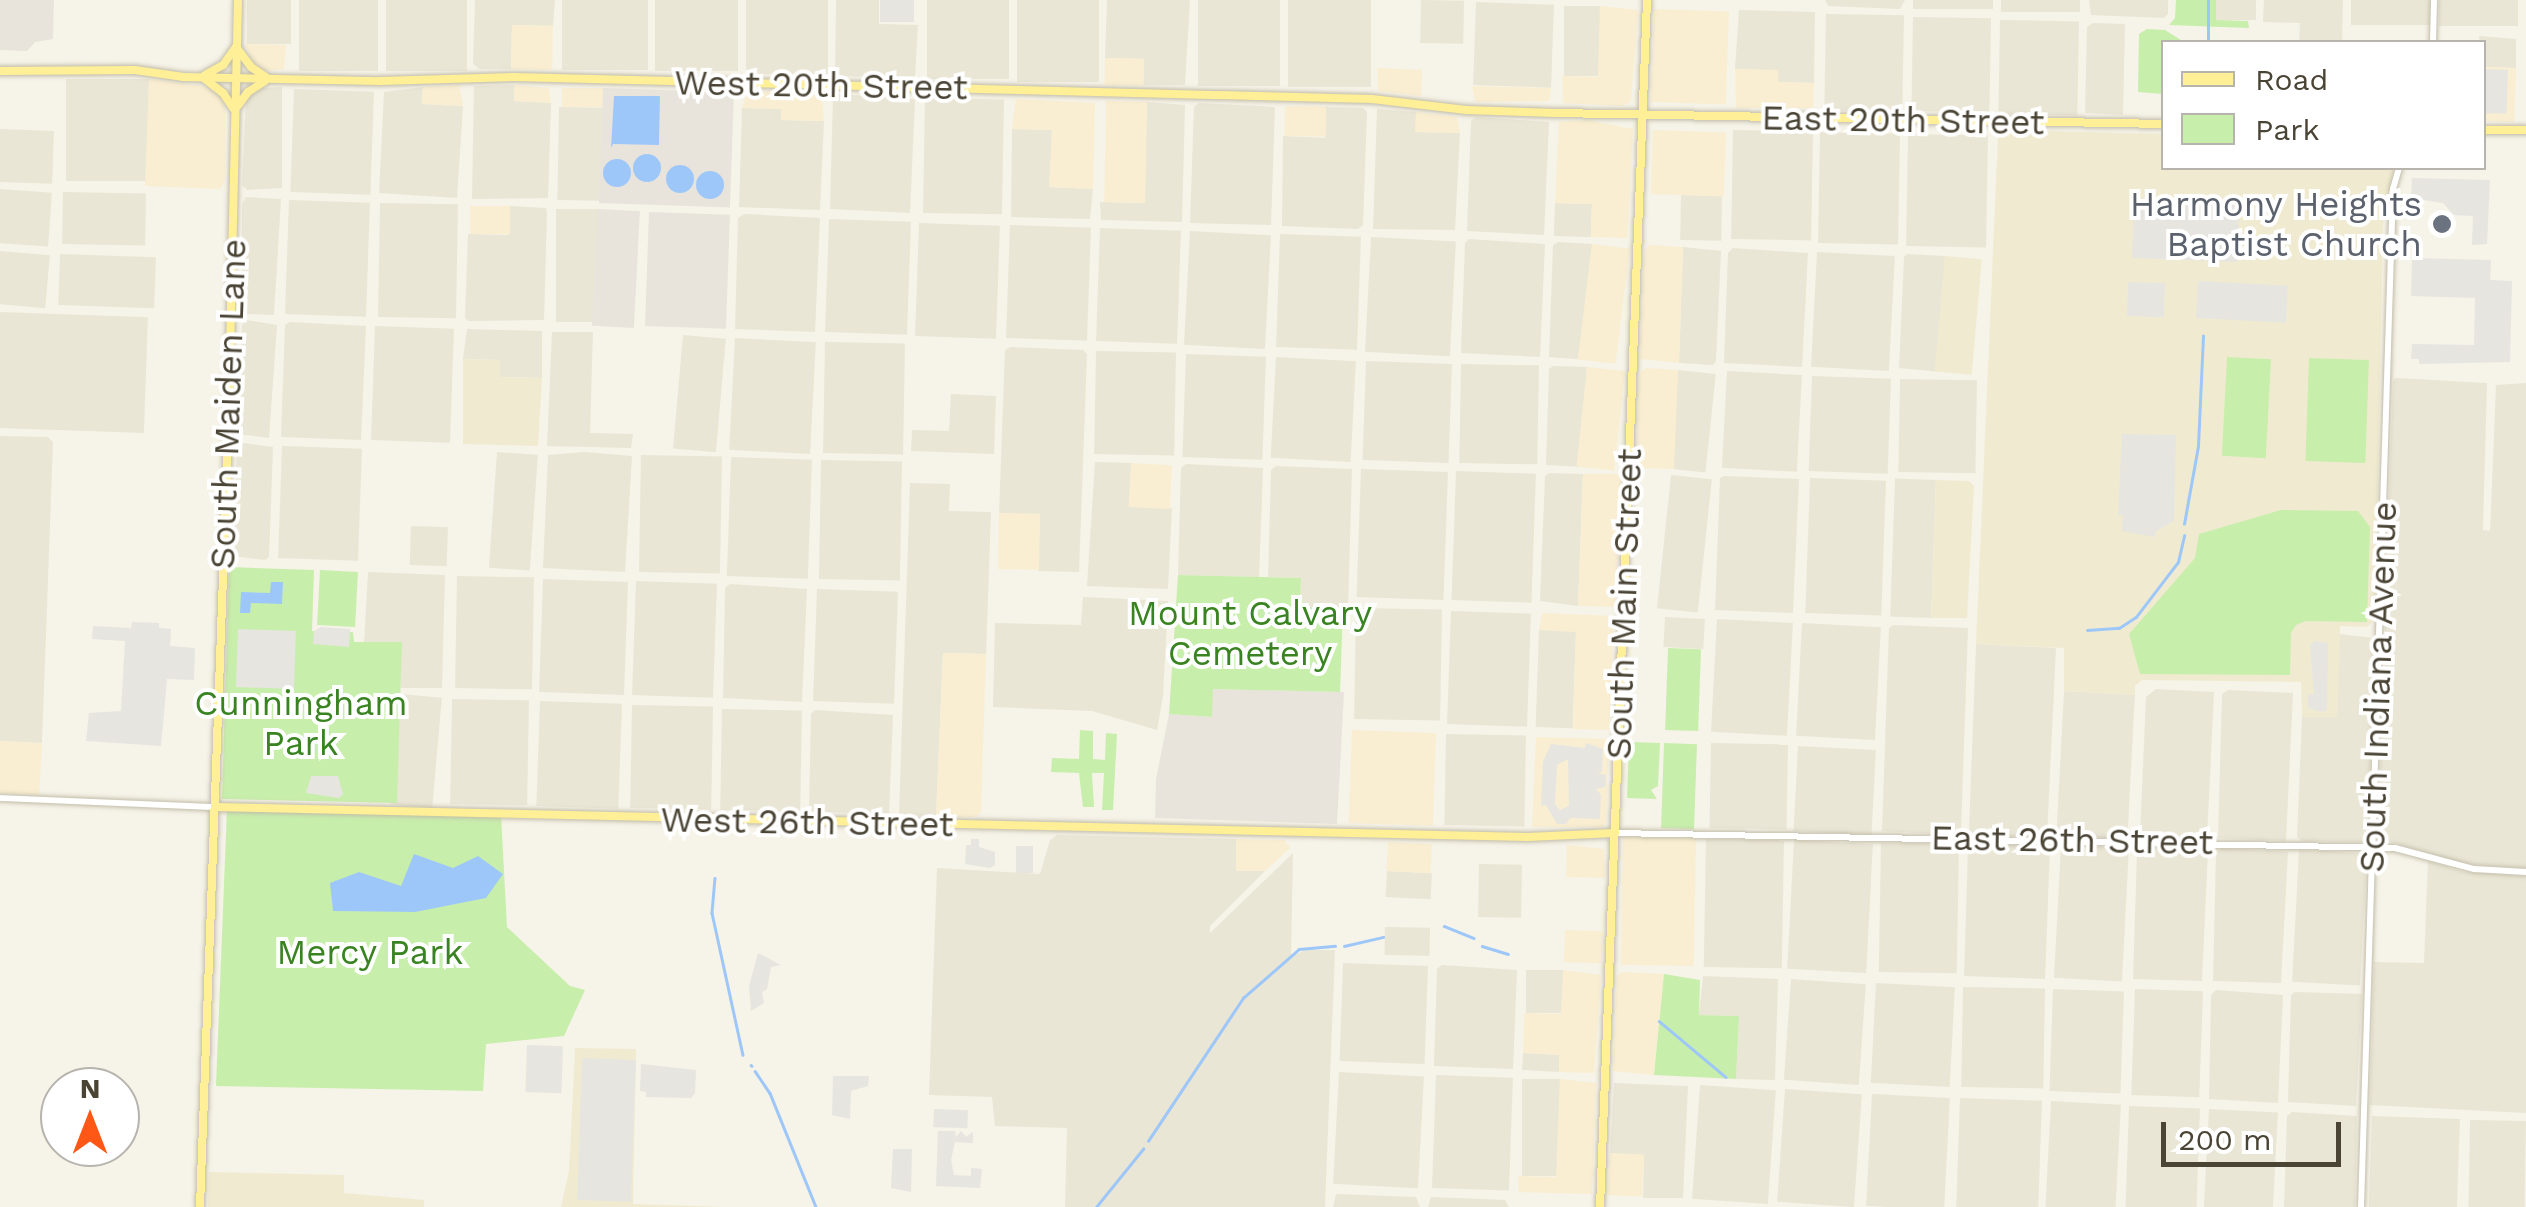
<!DOCTYPE html>
<html>
<head>
<meta charset="utf-8">
<style>
	body { margin:0 }
	#map { position:relative; width:2526px; height:1207px; overflow:hidden; background:#f6f3e8; font-family:"Work Sans",sans-serif }
	div>[style] { position:absolute }
	.residential>* { inset:0; background:#eae6d5; transform-origin:0 0 }
	.commercial>* { inset:0; background:#f9eed1; transform-origin:0 0 }
	.industrial>* { inset:0; background:#e8e4dc; transform-origin:0 0 }
	.education>* { inset:0; background:#f0ebd0; transform-origin:0 0 }
	.green>* { inset:0; background:#c8eeac; transform-origin:0 0 }
	.parking>* { inset:0; background:#e6e5e0; transform-origin:0 0 }
	.water>* { inset:0; background:#9ec7f9 }
	.round { border-radius:50% }
	.stream>* { height:2.5px; margin:-1.25px; padding:0 1.25px; transform-origin:1.25px; border-radius:1.25px; background:#9ec7f9 }
	.roads { filter:drop-shadow(0 0 2px #c2bda9) drop-shadow(0 0 2px #c2bda9) }
	.minor>* { height:6px; margin:-3px; padding:0 3px; transform-origin:3px; border-radius:3px; background:#fff }
	.major>* { height:8px; margin:-4px; padding:0 4px; transform-origin:4px; border-radius:4px; background:#ffef97 }
	.dots>* { width:28px; height:28px; translate:-50% -50%; box-sizing:border-box; border:5px solid #fff; border-radius:50% }
	span { translate:-50% -50%; white-space:nowrap; text-align:center; line-height:1.15; -webkit-text-stroke:8px #fff; paint-order:stroke }
	.street-label { font-size:35px; color:#4a4435 }
	.worship-label { font-size:35px; color:#5b616d }
	.right { translate:-100% -50%; text-align:right }
	.park-label { font-size:35px; color:#398321 }
	.legend { position:absolute; left:2161px; top:40px; width:325px; height:130px; box-sizing:border-box; background:#fff; border:2px solid #b7b4ae; margin:0; padding:12px 18px; list-style:none; font-size:30px; color:#4a4435 }
	.legend li { display:flex; align-items:center; gap:20px; height:50px }
	.legend b { width:50px; border:2px solid #b7b4ae }
	.north { position:absolute; left:40px; top:1067px; width:100px; height:100px; box-sizing:border-box; background:#fff; border:2px solid #b7b4ae; border-radius:50%; rotate:0deg; font-size:28px; font-weight:700; line-height:40px; text-align:center; color:#4a4435 }
	.north::after { content:''; display:block; margin:auto; width:35px; height:45px; background:#ff5715; clip-path:polygon(50% 0,100% 100%,50% 72%,0 100%) }
	.scale { position:absolute; left:2161px; top:1122px; width:180px; height:45px; box-sizing:border-box; border:5px solid #4a4435; border-top:0; padding-left:12px; font-size:30px; line-height:35px; white-space:nowrap; color:#4a4435; -webkit-text-stroke:8px #fff; paint-order:stroke }
</style>
</head>
<body>
<div id="map">
	<div class="residential">
		<i style="left:247px;top:0;width:44px;height:44px"></i>
		<i style="left:299px;top:0;width:79px;height:71px"></i>
		<i style="left:386px;top:0;width:81px;height:71px"></i>
		<i style="clip-path:polygon(475px 0,555px 0,553px 26px,512px 25px,511px 69px,480px 69px,473px 64px)"></i>
		<i style="left:562px;top:0;width:86px;height:70px"></i>
		<i style="left:655px;top:0;width:83px;height:71px"></i>
		<i style="left:746px;top:0;width:82px;height:74px"></i>
		<i style="clip-path:polygon(836px 0,879px 0,879px 24px,918px 25px,915px 78px,835px 76px)"></i>
		<i style="left:927px;top:0;width:82px;height:79px"></i>
		<i style="left:1017px;top:0;width:82px;height:82px"></i>
		<i style="clip-path:polygon(1107px 0,1190px 0,1185px 85px,1143px 85px,1144px 59px,1105px 58px)"></i>
		<i style="left:1198px;top:0;width:82px;height:86px"></i>
		<i style="left:1288px;top:0;width:83px;height:87px"></i>
		<i style="left:1421px;top:0;width:43px;height:43px;rotate:1deg"></i>
		<i style="clip-path:polygon(1825px 0,1905px 0,1900px 9px,1828px 6px)"></i>
		<i style="left:1913px;top:0;width:80px;height:9px"></i>
		<i style="left:2001px;top:0;width:79px;height:12px"></i>
		<i style="clip-path:polygon(2089px 0,2168px 0,2168px 14px,2164px 18px,2091px 15px)"></i>
		<i style="left:2216px;top:0;width:40px;height:20px"></i>
		<i style="clip-path:polygon(2264px 0,2343px 0,2342px 42px,2299px 42px,2300px 23px,2263px 22px)"></i>
		<i style="left:2351px;top:0;width:80px;height:25px"></i>
		<i style="left:2439px;top:0;width:79px;height:26px"></i>
		<i style="left:1476px;top:2px;width:78px;height:83px;rotate:2deg"></i>
		<i style="left:1564px;top:6px;width:36px;height:70px"></i>
		<i style="clip-path:polygon(1739px 10px,1815px 12px,1814px 83px,1777px 82px,1778px 71px,1735px 69px)"></i>
		<i style="left:1826px;top:14px;width:78px;height:96px;rotate:1deg"></i>
		<i style="left:1913px;top:17px;width:78px;height:94px;rotate:1deg"></i>
		<i style="left:2000px;top:20px;width:79px;height:94px;rotate:1deg"></i>
		<i style="clip-path:polygon(2093px 23px,2125px 24px,2123px 115px,2085px 113px,2087px 27px)"></i>
		<i style="clip-path:polygon(2479px 36px,2516px 39px,2516px 68px,2484px 67px)"></i>
		<i style="left:66px;top:79px;width:83px;height:102px"></i>
		<i style="clip-path:polygon(514px 85px,514px 101px,551px 103px,548px 198px,472px 199px,474px 86px)"></i>
		<i style="clip-path:polygon(282px 87px,282px 188px,247px 190px,242px 185px,246px 99px,260px 88px)"></i>
		<i style="clip-path:polygon(423px 87px,422px 104px,463px 106px,457px 198px,379px 193px,384px 92px)"></i>
		<i style="left:294px;top:89px;width:80px;height:103px;rotate:2deg"></i>
		<i style="clip-path:polygon(837px 94px,915px 99px,910px 213px,830px 209px,833px 99px)"></i>
		<i style="left:925px;top:98px;width:79px;height:115px;rotate:1deg"></i>
		<i style="clip-path:polygon(1147px 102px,1185px 105px,1182px 222px,1101px 220px,1100px 202px,1144px 203px)"></i>
		<i style="clip-path:polygon(1199px 103px,1275px 107px,1271px 225px,1190px 223px,1194px 107px)"></i>
		<i style="left:559px;top:107px;width:43px;height:93px;rotate:1deg"></i>
		<i style="clip-path:polygon(1326px 107px,1363px 108px,1367px 112px,1363px 225px,1358px 229px,1282px 226px,1283px 136px,1325px 138px)"></i>
		<i style="clip-path:polygon(742px 108px,781px 109px,782px 120px,824px 121px,820px 210px,739px 207px)"></i>
		<i style="clip-path:polygon(1377px 109px,1416px 112px,1416px 132px,1460px 133px,1455px 230px,1373px 229px)"></i>
		<i style="clip-path:polygon(1476px 117px,1549px 122px,1544px 235px,1467px 231px,1471px 121px)"></i>
		<i style="left:0;top:129px;width:54px;height:53px;rotate:2deg"></i>
		<i style="clip-path:polygon(1012px 129px,1052px 130px,1050px 187px,1093px 189px,1090px 219px,1011px 217px)"></i>
		<i style="left:1733px;top:130px;width:80px;height:109px;rotate:1deg"></i>
		<i style="left:1820px;top:132px;width:80px;height:111px;rotate:1deg"></i>
		<i style="left:1908px;top:134px;width:80px;height:112px;rotate:1deg"></i>
		<i style="left:0;top:189px;width:52px;height:54px;rotate:4deg"></i>
		<i style="left:63px;top:192px;width:83px;height:52px;rotate:1deg"></i>
		<i style="left:1681px;top:195px;width:41px;height:45px;rotate:1deg"></i>
		<i style="clip-path:polygon(246px 197px,281px 199px,274px 315px,246px 314px,242px 309px,242px 204px)"></i>
		<i style="left:289px;top:200px;width:81px;height:114px;rotate:2deg"></i>
		<i style="left:380px;top:203px;width:78px;height:114px;rotate:1deg"></i>
		<i style="left:1555px;top:203px;width:37px;height:33px;rotate:2deg"></i>
		<i style="clip-path:polygon(510px 206px,546px 208px,547px 212px,544px 320px,468px 321px,465px 318px,468px 234px,508px 235px)"></i>
		<i style="left:556px;top:209px;width:42px;height:113px"></i>
		<i style="clip-path:polygon(744px 214px,820px 218px,815px 332px,735px 329px,738px 218px)"></i>
		<i style="left:829px;top:219px;width:82px;height:113px;rotate:2deg"></i>
		<i style="left:919px;top:223px;width:81px;height:113px;rotate:2deg"></i>
		<i style="left:1010px;top:225px;width:81px;height:113px;rotate:2deg"></i>
		<i style="left:1100px;top:228px;width:81px;height:113px;rotate:2deg"></i>
		<i style="left:1190px;top:231px;width:81px;height:114px;rotate:3deg"></i>
		<i style="left:1280px;top:234px;width:81px;height:113px;rotate:2deg"></i>
		<i style="left:1371px;top:237px;width:85px;height:115px;rotate:3deg"></i>
		<i style="clip-path:polygon(1469px 239px,1545px 244px,1540px 357px,1461px 353px,1465px 243px)"></i>
		<i style="clip-path:polygon(1558px 242px,1592px 244px,1588px 360px,1549px 357px,1553px 245px)"></i>
		<i style="clip-path:polygon(1683px 247px,1721px 251px,1716px 361px,1713px 365px,1679px 363px)"></i>
		<i style="clip-path:polygon(1733px 248px,1808px 253px,1802px 367px,1724px 363px,1728px 253px)"></i>
		<i style="left:0;top:251px;width:50px;height:53px;rotate:5deg"></i>
		<i style="left:1817px;top:252px;width:78px;height:115px;rotate:3deg"></i>
		<i style="left:60px;top:254px;width:96px;height:51px;rotate:2deg"></i>
		<i style="clip-path:polygon(1907px 254px,1945px 256px,1941px 372px,1899px 368px,1904px 257px)"></i>
		<i style="left:0;top:312px;width:148px;height:116px;rotate:2deg"></i>
		<i style="clip-path:polygon(246px 320px,277px 325px,269px 438px,238px 434px,242px 325px)"></i>
		<i style="clip-path:polygon(290px 322px,366px 326px,361px 440px,281px 437px,285px 325px)"></i>
		<i style="left:375px;top:326px;width:79px;height:114px;rotate:2deg"></i>
		<i style="clip-path:polygon(467px 329px,542px 331px,542px 378px,500px 377px,500px 360px,463px 359px)"></i>
		<i style="clip-path:polygon(552px 332px,593px 332px,590px 433px,633px 434px,631px 448px,547px 446px)"></i>
		<i style="left:683px;top:335px;width:43px;height:114px;rotate:5deg"></i>
		<i style="left:735px;top:338px;width:81px;height:112px;rotate:3deg"></i>
		<i style="left:825px;top:342px;width:80px;height:111px;rotate:1deg"></i>
		<i style="clip-path:polygon(1010px 347px,1083px 350px,1087px 354px,1079px 572px,1038px 571px,1040px 515px,999px 513px,1005px 350px)"></i>
		<i style="left:1096px;top:351px;width:80px;height:103px;rotate:1deg"></i>
		<i style="left:1186px;top:354px;width:80px;height:103px;rotate:2deg"></i>
		<i style="left:1276px;top:357px;width:80px;height:101px;rotate:3deg"></i>
		<i style="left:1366px;top:361px;width:86px;height:99px;rotate:2deg"></i>
		<i style="left:1461px;top:364px;width:78px;height:99px;rotate:1deg"></i>
		<i style="clip-path:polygon(1553px 366px,1587px 367px,1583px 467px,1546px 465px,1549px 369px)"></i>
		<i style="left:1678px;top:370px;width:38px;height:99px;rotate:6deg"></i>
		<i style="left:1727px;top:371px;width:75px;height:97px;rotate:3deg"></i>
		<i style="left:1812px;top:376px;width:79px;height:95px;rotate:2deg"></i>
		<i style="clip-path:polygon(2396px 378px,2487px 383px,2483px 530px,2490px 531px,2496px 385px,2526px 383px,2526px 868px,2467px 864px,2378px 838px,2393px 381px)"></i>
		<i style="left:1900px;top:379px;width:77px;height:93px;rotate:1deg"></i>
		<i style="clip-path:polygon(951px 394px,996px 396px,994px 454px,911px 451px,912px 430px,949px 431px)"></i>
		<i style="clip-path:polygon(0 436px,48px 437px,53px 442px,42px 743px,0 741px)"></i>
		<i style="clip-path:polygon(244px 443px,273px 447px,269px 557px,265px 560px,233px 556px,237px 448px)"></i>
		<i style="left:282px;top:446px;width:80px;height:112px;rotate:2deg"></i>
		<i style="left:497px;top:452px;width:41px;height:116px;rotate:4deg"></i>
		<i style="clip-path:polygon(585px 452px,632px 456px,625px 572px,543px 568px,548px 455px)"></i>
		<i style="left:641px;top:455px;width:81px;height:117px;rotate:1deg"></i>
		<i style="left:731px;top:457px;width:81px;height:119px;rotate:2deg"></i>
		<i style="left:821px;top:460px;width:81px;height:119px;rotate:1deg"></i>
		<i style="clip-path:polygon(1095px 462px,1131px 463px,1130px 507px,1172px 508px,1168px 589px,1087px 586px)"></i>
		<i style="clip-path:polygon(1186px 464px,1263px 468px,1259px 577px,1178px 575px,1181px 468px)"></i>
		<i style="clip-path:polygon(1276px 466px,1352px 469px,1348px 608px,1300px 607px,1301px 578px,1268px 577px,1271px 470px)"></i>
		<i style="left:1361px;top:469px;width:87px;height:128px;rotate:2deg"></i>
		<i style="left:1456px;top:471px;width:80px;height:129px;rotate:2deg"></i>
		<i style="clip-path:polygon(1549px 473px,1583px 474px,1578px 606px,1540px 601px,1545px 476px)"></i>
		<i style="left:1671px;top:475px;width:41px;height:134px;rotate:6deg"></i>
		<i style="clip-path:polygon(1724px 476px,1799px 479px,1793px 613px,1715px 610px,1720px 478px)"></i>
		<i style="left:1810px;top:478px;width:76px;height:135px;rotate:2deg"></i>
		<i style="left:1936px;top:480px;width:138px;height:41px;rotate:92deg"></i>
		<i style="clip-path:polygon(910px 483px,950px 484px,949px 511px,991px 512px,986px 654px,943px 653px,936px 817px,899px 814px)"></i>
		<i style="left:411px;top:526px;width:37px;height:39px;rotate:2deg"></i>
		<i style="clip-path:polygon(368px 572px,445px 575px,442px 688px,401px 688px,401px 643px,364px 642px)"></i>
		<i style="left:457px;top:576px;width:77px;height:112px;rotate:1deg"></i>
		<i style="left:543px;top:579px;width:85px;height:113px;rotate:2deg"></i>
		<i style="left:636px;top:581px;width:81px;height:114px;rotate:2deg"></i>
		<i style="clip-path:polygon(730px 584px,807px 589px,802px 702px,723px 698px,725px 588px)"></i>
		<i style="left:817px;top:589px;width:81px;height:112px;rotate:2deg"></i>
		<i style="clip-path:polygon(1083px 597px,1168px 601px,1163px 696px,1157px 730px,1092px 711px,993px 707px,995px 623px,1081px 625px)"></i>
		<i style="left:1356px;top:608px;width:86px;height:111px;rotate:1deg"></i>
		<i style="left:1451px;top:611px;width:80px;height:113px;rotate:2deg"></i>
		<i style="left:1665px;top:617px;width:40px;height:30px;rotate:3deg"></i>
		<i style="left:1717px;top:619px;width:76px;height:113px;rotate:3deg"></i>
		<i style="left:1802px;top:623px;width:79px;height:113px;rotate:3deg"></i>
		<i style="clip-path:polygon(1893px 625px,1968px 628px,1961px 831px,1957px 835px,1882px 831px,1889px 628px)"></i>
		<i style="left:1539px;top:630px;width:37px;height:97px;rotate:2deg"></i>
		<i style="clip-path:polygon(2339px 634px,2374px 638px,2367px 839px,2364px 842px,2302px 841px,2297px 837px,2302px 717px,2336px 717px)"></i>
		<i style="clip-path:polygon(1976px 644px,2056px 648px,2047px 836px,1973px 836px,1969px 830px)"></i>
		<i style="clip-path:polygon(2156px 689px,2214px 692px,2207px 839px,2140px 836px,2146px 697px)"></i>
		<i style="clip-path:polygon(2228px 690px,2293px 693px,2286px 841px,2218px 838px,2222px 694px)"></i>
		<i style="left:2064px;top:691px;width:71px;height:144px;rotate:3deg"></i>
		<i style="left:400px;top:694px;width:42px;height:111px;rotate:5deg"></i>
		<i style="left:452px;top:699px;width:77px;height:105px;rotate:1deg"></i>
		<i style="left:540px;top:701px;width:82px;height:105px;rotate:2deg"></i>
		<i style="left:632px;top:705px;width:81px;height:103px;rotate:1deg"></i>
		<i style="left:722px;top:709px;width:80px;height:101px;rotate:1deg"></i>
		<i style="clip-path:polygon(815px 710px,893px 715px,889px 815px,809px 811px,811px 714px)"></i>
		<i style="left:1446px;top:734px;width:80px;height:91px;rotate:1deg"></i>
		<i style="left:1711px;top:743px;width:77px;height:85px;rotate:1deg"></i>
		<i style="left:1798px;top:746px;width:78px;height:85px;rotate:3deg"></i>
		<i style="clip-path:polygon(1057px 835px,1236px 839px,1236px 871px,1265px 871px,1210px 926px,1210px 933px,1293px 853px,1291px 957px,1305px 950px,1335px 950px,1325px 1207px,1065px 1207px,1067px 1128px,995px 1126px,992px 1097px,929px 1095px,937px 868px,1040px 874px,1050px 840px)"></i>
		<i style="left:1706px;top:839px;width:78px;height:128px;rotate:1deg"></i>
		<i style="left:1794px;top:840px;width:79px;height:129px;rotate:3deg"></i>
		<i style="left:1881px;top:843px;width:78px;height:129px;rotate:1deg"></i>
		<i style="clip-path:polygon(1973px 843px,2050px 847px,2045px 979px,1964px 976px,1968px 847px)"></i>
		<i style="left:2061px;top:845px;width:68px;height:133px;rotate:3deg"></i>
		<i style="clip-path:polygon(2142px 847px,2208px 850px,2202px 981px,2133px 979px,2137px 851px)"></i>
		<i style="clip-path:polygon(2222px 848px,2288px 852px,2281px 983px,2213px 981px,2216px 853px)"></i>
		<i style="left:2299px;top:850px;width:68px;height:132px;rotate:3deg"></i>
		<i style="clip-path:polygon(2428px 861px,2464px 872px,2526px 876px,2526px 1113px,2370px 1105px,2374px 962px,2424px 963px)"></i>
		<i style="left:1479px;top:864px;width:43px;height:53px;rotate:1deg"></i>
		<i style="left:1387px;top:871px;width:45px;height:26px;rotate:3deg"></i>
		<i style="left:1385px;top:927px;width:45px;height:28px;rotate:1deg"></i>
		<i style="left:1343px;top:963px;width:85px;height:98px;rotate:2deg"></i>
		<i style="clip-path:polygon(1442px 965px,1517px 970px,1513px 1069px,1434px 1066px,1437px 969px)"></i>
		<i style="left:1526px;top:970px;width:37px;height:43px"></i>
		<i style="clip-path:polygon(1703px 976px,1778px 979px,1775px 1080px,1736px 1079px,1739px 1016px,1699px 1015px)"></i>
		<i style="left:1791px;top:979px;width:75px;height:101px;rotate:4deg"></i>
		<i style="left:1876px;top:983px;width:79px;height:100px;rotate:3deg"></i>
		<i style="left:1963px;top:987px;width:82px;height:100px;rotate:1deg"></i>
		<i style="left:2053px;top:989px;width:71px;height:102px;rotate:2deg"></i>
		<i style="left:2135px;top:989px;width:68px;height:106px;rotate:2deg"></i>
		<i style="clip-path:polygon(2216px 990px,2283px 995px,2278px 1103px,2209px 1099px,2211px 995px)"></i>
		<i style="clip-path:polygon(2295px 992px,2362px 994px,2356px 1106px,2288px 1102px,2291px 995px)"></i>
		<i style="left:1523px;top:1053px;width:37px;height:17px;rotate:3deg"></i>
		<i style="left:1339px;top:1072px;width:85px;height:112px;rotate:3deg"></i>
		<i style="left:1436px;top:1075px;width:77px;height:113px;rotate:2deg"></i>
		<i style="left:1522px;top:1079px;width:38px;height:97px"></i>
		<i style="clip-path:polygon(1614px 1083px,1688px 1086px,1683px 1198px,1643px 1198px,1644px 1155px,1610px 1153px)"></i>
		<i style="left:1700px;top:1085px;width:76px;height:114px;rotate:4deg"></i>
		<i style="left:1785px;top:1089px;width:77px;height:113px;rotate:4deg"></i>
		<i style="left:1872px;top:1094px;width:78px;height:112px;rotate:3deg"></i>
		<i style="left:1960px;top:1098px;width:82px;height:109px;rotate:2deg"></i>
		<i style="left:2051px;top:1101px;width:70px;height:106px;rotate:3deg"></i>
		<i style="left:2129px;top:1106px;width:71px;height:101px;rotate:2deg"></i>
		<i style="left:2209px;top:1109px;width:69px;height:98px;rotate:3deg"></i>
		<i style="clip-path:polygon(2292px 1112px,2357px 1116px,2355px 1207px,2284px 1207px,2287px 1116px)"></i>
		<i style="left:2372px;top:1116px;width:88px;height:91px;rotate:2deg"></i>
		<i style="left:2470px;top:1120px;width:56px;height:87px;rotate:1deg"></i>
		<i style="clip-path:polygon(1336px 1194px,1416px 1197px,1420px 1207px,1333px 1207px)"></i>
		<i style="clip-path:polygon(1431px 1197px,1505px 1200px,1509px 1207px,1428px 1207px)"></i>
	</div>
	<div class="commercial">
		<i style="clip-path:polygon(1600px 6px,1638px 10px,1631px 101px,1623px 106px,1563px 103px,1562px 76px,1598px 77px)"></i>
		<i style="left:1654px;top:9px;width:75px;height:93px;rotate:2deg"></i>
		<i style="left:512px;top:25px;width:41px;height:44px;rotate:1deg"></i>
		<i style="clip-path:polygon(245px 44px,286px 45px,284px 69px,269px 71px,255px 67px)"></i>
		<i style="left:1105px;top:58px;width:39px;height:27px;rotate:1deg"></i>
		<i style="left:2484px;top:67px;width:32px;height:54px;rotate:2deg"></i>
		<i style="clip-path:polygon(1377px 68px,1422px 70px,1421px 96px,1378px 91px)"></i>
		<i style="clip-path:polygon(1735px 69px,1778px 70px,1778px 82px,1814px 83px,1813px 108px,1736px 108px)"></i>
		<i style="clip-path:polygon(149px 79px,202px 86px,220px 95px,225px 108px,225px 181px,220px 189px,145px 186px)"></i>
		<i style="clip-path:polygon(459px 85px,463px 106px,422px 104px,423px 87px)"></i>
		<i style="clip-path:polygon(514px 85px,549px 88px,551px 103px,514px 101px)"></i>
		<i style="clip-path:polygon(1472px 86px,1551px 88px,1549px 101px,1475px 102px)"></i>
		<i style="left:562px;top:88px;width:41px;height:19px"></i>
		<i style="clip-path:polygon(748px 91px,822px 94px,824px 121px,781px 120px,781px 109px,742px 108px)"></i>
		<i style="clip-path:polygon(1016px 99px,1095px 103px,1093px 189px,1049px 187px,1052px 130px,1012px 129px)"></i>
		<i style="left:1106px;top:101px;width:41px;height:101px;rotate:1deg"></i>
		<i style="left:1285px;top:106px;width:41px;height:30px;rotate:1deg"></i>
		<i style="clip-path:polygon(1416px 112px,1457px 117px,1460px 133px,1415px 132px)"></i>
		<i style="clip-path:polygon(1587px 120px,1633px 129px,1627px 238px,1591px 237px,1592px 204px,1555px 203px,1559px 122px)"></i>
		<i style="left:1653px;top:130px;width:73px;height:64px;rotate:2deg"></i>
		<i style="left:470px;top:206px;width:40px;height:28px"></i>
		<i style="left:1592px;top:244px;width:38px;height:116px;rotate:7deg"></i>
		<i style="clip-path:polygon(1648px 245px,1683px 247px,1679px 363px,1640px 359px,1644px 251px)"></i>
		<i style="left:1587px;top:367px;width:38px;height:100px;rotate:6deg"></i>
		<i style="clip-path:polygon(1646px 368px,1678px 370px,1674px 469px,1640px 468px,1636px 464px,1639px 373px)"></i>
		<i style="left:1131px;top:463px;width:41px;height:44px;rotate:3deg"></i>
		<i style="clip-path:polygon(1583px 474px,1617px 474px,1621px 478px,1616px 604px,1612px 607px,1578px 606px)"></i>
		<i style="left:999px;top:513px;width:41px;height:56px;rotate:1deg"></i>
		<i style="clip-path:polygon(1542px 613px,1614px 616px,1609px 730px,1573px 729px,1576px 632px,1539px 630px)"></i>
		<i style="clip-path:polygon(943px 653px,986px 654px,981px 812px,975px 817px,936px 817px)"></i>
		<i style="left:1352px;top:730px;width:84px;height:93px;rotate:2deg"></i>
		<i style="clip-path:polygon(1536px 737px,1609px 739px,1606px 823px,1603px 827px,1532px 827px)"></i>
		<i style="left:0;top:741px;width:42px;height:52px;rotate:3deg"></i>
		<i style="left:1696px;top:837px;width:129px;height:73px;rotate:91deg"></i>
		<i style="clip-path:polygon(1236px 839px,1284px 840px,1290px 848px,1265px 871px,1236px 871px)"></i>
		<i style="left:1388px;top:842px;width:44px;height:29px;rotate:3deg"></i>
		<i style="clip-path:polygon(1567px 845px,1604px 849px,1605px 878px,1566px 877px)"></i>
		<i style="left:1565px;top:930px;width:38px;height:32px;rotate:2deg"></i>
		<i style="clip-path:polygon(1563px 970px,1601px 975px,1594px 1073px,1559px 1072px,1559px 1055px,1523px 1053px,1524px 1013px,1561px 1014px)"></i>
		<i style="clip-path:polygon(1621px 972px,1664px 974px,1654px 1075px,1613px 1071px,1617px 976px)"></i>
		<i style="clip-path:polygon(1560px 1079px,1596px 1083px,1592px 1194px,1519px 1192px,1518px 1176px,1556px 1177px)"></i>
		<i style="left:1610px;top:1153px;width:34px;height:42px;rotate:3deg"></i>
	</div>
	<div class="industrial">
		<i style="clip-path:polygon(0 0,54px 0,53px 39px,35px 42px,27px 51px,0 50px)"></i>
		<i style="left:603px;top:88px;width:131px;height:115px;rotate:2deg"></i>
		<i style="left:598px;top:209px;width:42px;height:117px;rotate:3deg"></i>
		<i style="left:649px;top:212px;width:81px;height:114px;rotate:2deg"></i>
		<i style="clip-path:polygon(1212px 689px,1344px 692px,1337px 824px,1155px 818px,1156px 779px,1169px 714px,1211px 717px)"></i>
	</div>
	<div class="education">
		<i style="clip-path:polygon(2003px 130px,2163px 134px,2164px 168px,2394px 168px,2383px 224px,2375px 619px,2367px 627px,2340px 626px,2337px 717px,2302px 717px,2301px 682px,2142px 680px,2135px 686px,2135px 695px,2064px 691px,2064px 648px,1976px 644px,1998px 136px)"></i>
		<i style="left:1945px;top:256px;width:37px;height:116px;rotate:5deg"></i>
		<i style="clip-path:polygon(463px 359px,500px 360px,500px 377px,542px 378px,538px 446px,463px 444px)"></i>
		<i style="clip-path:polygon(1936px 480px,1969px 481px,1974px 486px,1967px 618px,1931px 618px)"></i>
		<i style="clip-path:polygon(575px 1048px,636px 1049px,633px 1204px,725px 1207px,561px 1207px,569px 1171px)"></i>
		<i style="clip-path:polygon(209px 1172px,344px 1175px,344px 1193px,424px 1200px,424px 1207px,208px 1207px)"></i>
	</div>
	<div class="green">
		<i style="clip-path:polygon(2176px 0,2216px 0,2216px 20px,2248px 21px,2249px 28px,2169px 25px,2175px 18px)"></i>
		<i style="clip-path:polygon(2147px 29px,2165px 30px,2184px 42px,2164px 42px,2163px 94px,2138px 92px,2139px 34px)"></i>
		<i style="left:2227px;top:357px;width:44px;height:99px;rotate:3deg"></i>
		<i style="left:2309px;top:358px;width:60px;height:103px;rotate:2deg"></i>
		<i style="clip-path:polygon(2281px 510px,2358px 511px,2370px 527px,2367px 622px,2306px 621px,2296px 625px,2291px 633px,2290px 675px,2140px 674px,2129px 634px,2195px 558px,2199px 534px)"></i>
		<i style="clip-path:polygon(229px 567px,314px 570px,312px 631px,353px 632px,354px 642px,402px 642px,397px 803px,222px 799px)"></i>
		<i style="left:320px;top:570px;width:38px;height:55px;rotate:3deg"></i>
		<i style="clip-path:polygon(1178px 575px,1301px 578px,1300px 607px,1343px 608px,1340px 692px,1213px 689px,1212px 717px,1169px 714px)"></i>
		<i style="left:1668px;top:648px;width:33px;height:82px;rotate:2deg"></i>
		<i style="clip-path:polygon(1080px 730px,1093px 731px,1093px 759px,1105px 760px,1106px 733px,1117px 734px,1113px 810px,1102px 810px,1104px 773px,1092px 773px,1094px 807px,1083px 807px,1079px 773px,1051px 772px,1052px 758px,1079px 759px)"></i>
		<i style="clip-path:polygon(1629px 742px,1660px 743px,1658px 786px,1651px 790px,1657px 799px,1627px 798px)"></i>
		<i style="left:1664px;top:743px;width:33px;height:85px;rotate:2deg"></i>
		<i style="clip-path:polygon(227px 808px,501px 815px,507px 927px,570px 986px,585px 990px,564px 1036px,486px 1044px,483px 1091px,216px 1086px)"></i>
		<i style="clip-path:polygon(1664px 974px,1700px 980px,1699px 1015px,1739px 1016px,1736px 1079px,1654px 1075px)"></i>
	</div>
	<div class="parking">
		<i style="left:880px;top:0;width:34px;height:22px"></i>
		<i style="left:2484px;top:69px;width:24px;height:44px;rotate:2deg"></i>
		<i style="clip-path:polygon(2412px 178px,2490px 180px,2487px 244px,2472px 245px,2473px 216px,2454px 215px,2443px 203px,2411px 198px)"></i>
		<i style="clip-path:polygon(2134px 200px,2235px 204px,2240px 210px,2239px 223px,2234px 223px,2239px 225px,2237px 262px,2132px 258px)"></i>
		<i style="clip-path:polygon(2412px 258px,2491px 260px,2490px 280px,2512px 281px,2510px 362px,2419px 364px,2419px 359px,2411px 359px,2412px 344px,2474px 345px,2475px 298px,2411px 296px)"></i>
		<i style="left:2198px;top:281px;width:90px;height:37px;rotate:3deg"></i>
		<i style="left:2128px;top:282px;width:37px;height:34px;rotate:2deg"></i>
		<i style="clip-path:polygon(2122px 434px,2176px 435px,2174px 521px,2155px 532px,2155px 537px,2122px 531px,2123px 515px,2118px 515px)"></i>
		<i style="clip-path:polygon(132px 622px,159px 623px,159px 628px,171px 629px,170px 646px,195px 648px,194px 680px,167px 679px,161px 746px,86px 741px,89px 713px,121px 711px,125px 641px,92px 639px,93px 626px,131px 628px)"></i>
		<i style="clip-path:polygon(321px 627px,350px 629px,349px 647px,313px 644px,314px 631px)"></i>
		<i style="left:238px;top:629px;width:58px;height:58px;rotate:2deg"></i>
		<i style="clip-path:polygon(2315px 641px,2328px 643px,2327px 710px,2322px 712px,2308px 708px,2308px 695px,2314px 694px,2310px 646px)"></i>
		<i style="clip-path:polygon(evenodd,1586px 743px,1603px 749px,1602px 772px,1597px 773px,1606px 775px,1605px 787px,1596px 789px,1601px 795px,1600px 819px,1570px 818px,1566px 824px,1557px 824px,1546px 805px,1541px 806px,1543px 762px,1551px 744px,1585px 748px,1586px 743px,1568px 759px,1569px 806px,1560px 810px,1555px 804px,1557px 765px,1568px 759px)"></i>
		<i style="clip-path:polygon(311px 776px,338px 776px,343px 794px,339px 798px,306px 793px)"></i>
		<i style="clip-path:polygon(971px 839px,979px 839px,979px 847px,995px 852px,995px 865px,990px 868px,965px 864px,966px 845px,971px 845px)"></i>
		<i style="left:1016px;top:846px;width:17px;height:27px"></i>
		<i style="clip-path:polygon(758px 953px,781px 965px,771px 967px,767px 989px,762px 992px,764px 1003px,751px 1011px,749px 986px)"></i>
		<i style="left:527px;top:1045px;width:36px;height:47px;rotate:2deg"></i>
		<i style="left:582px;top:1058px;width:54px;height:142px;rotate:2deg"></i>
		<i style="clip-path:polygon(641px 1064px,696px 1070px,695px 1093px,691px 1098px,646px 1097px,646px 1092px,640px 1091px)"></i>
		<i style="clip-path:polygon(833px 1076px,869px 1076px,868px 1086px,851px 1091px,850px 1119px,832px 1115px)"></i>
		<i style="left:934px;top:1109px;width:34px;height:18px;rotate:2deg"></i>
		<i style="clip-path:polygon(938px 1131px,955px 1131px,956px 1137px,961px 1131px,966px 1137px,973px 1132px,973px 1143px,955px 1142px,951px 1160px,954px 1175px,971px 1176px,971px 1168px,982px 1169px,980px 1188px,936px 1186px)"></i>
		<i style="clip-path:polygon(893px 1149px,912px 1149px,911px 1192px,891px 1188px)"></i>
	</div>
	<div class="water">
		<i style="clip-path:polygon(614px 96px,660px 96px,659px 145px,613px 144px,611px 148px)"></i>
		<i class="round" style="left:633px;top:154px;width:28px;height:28px"></i>
		<i class="round" style="left:603px;top:159px;width:28px;height:28px"></i>
		<i class="round" style="left:666px;top:165px;width:28px;height:28px"></i>
		<i class="round" style="left:696px;top:171px;width:28px;height:28px"></i>
		<i style="clip-path:polygon(271px 582px,283px 582px,282px 604px,251px 603px,250px 613px,240px 613px,241px 592px,270px 593px)"></i>
		<i style="clip-path:polygon(414px 854px,453px 868px,478px 856px,503px 874px,486px 898px,415px 912px,333px 911px,330px 883px,359px 872px,401px 886px)"></i>
	</div>
	<div class="stream">
		<i style="left:2208px;top:42px;width:42px;rotate:-90deg"></i>
		<i style="left:2184px;top:524px;width:79px;rotate:-79.8deg"></i>
		<i style="left:2198px;top:446px;width:110px;rotate:-87.4deg"></i>
		<i style="left:2087px;top:630px;width:32px;rotate:-4deg"></i>
		<i style="left:2119px;top:628px;width:20px;rotate:-33deg"></i>
		<i style="left:2136px;top:617px;width:69px;rotate:-52.6deg"></i>
		<i style="left:2178px;top:562px;width:27px;rotate:-77deg"></i>
		<i style="left:715px;top:878px;width:35px;rotate:95deg"></i>
		<i style="left:712px;top:913px;width:145px;rotate:77.7deg"></i>
		<i style="left:1444px;top:926px;width:32px;rotate:22deg"></i>
		<i style="left:1344px;top:946px;width:40px;rotate:-13deg"></i>
		<i style="left:1482px;top:946px;width:27px;rotate:17deg"></i>
		<i style="left:1659px;top:1021px;width:87px;rotate:39.9deg"></i>
		<i style="left:751px;top:1065px;width:1px;rotate:45deg"></i>
		<i style="left:755px;top:1071px;width:27px;rotate:56deg"></i>
		<i style="left:770px;top:1093px;width:123px;rotate:68deg"></i>
		<i style="left:1148px;top:1141px;width:172px;rotate:-56.4deg"></i>
		<i style="left:1243px;top:998px;width:74px;rotate:-41.2deg"></i>
		<i style="left:1299px;top:949px;width:36px;rotate:-5deg"></i>
		<i style="left:1096px;top:1207px;width:75px;rotate:-51deg"></i>
	</div>
	<div class="roads">
		<div class="minor">
			<i style="left:2433px;top:42px;width:42px;rotate:-88.6deg"></i>
			<i style="left:0;top:798px;width:215px;rotate:2.4deg"></i>
			<i style="left:1615px;top:833px;width:780px;rotate:1.1deg"></i>
			<i style="left:2395px;top:848px;width:82px;rotate:14.9deg"></i>
			<i style="left:2474px;top:869px;width:52px;rotate:3.3deg"></i>
			<i style="left:2361px;top:1207px;width:1019px;rotate:-88.2deg"></i>
			<i style="left:2393px;top:189px;width:22px;rotate:-74deg"></i>
		</div>
		<div class="major">
			<i style="left:0;top:71px;width:135px;rotate:-0.4deg"></i>
			<i style="left:135px;top:70px;width:49px;rotate:8.3deg"></i>
			<i style="left:183px;top:77px;width:197px;rotate:1.2deg"></i>
			<i style="left:380px;top:81px;width:133px;rotate:-1.7deg"></i>
			<i style="left:513px;top:77px;width:859px;rotate:1.47deg"></i>
			<i style="left:1372px;top:99px;width:95px;rotate:6.7deg"></i>
			<i style="left:1466px;top:110px;width:89px;rotate:1.9deg"></i>
			<i style="left:1555px;top:113px;width:609px;rotate:1.03deg"></i>
			<i style="left:205px;top:75px;width:21px;rotate:-29deg"></i>
			<i style="left:223px;top:65px;width:22px;rotate:-54deg"></i>
			<i style="left:236px;top:47px;width:25px;rotate:53deg"></i>
			<i style="left:251px;top:67px;width:18px;rotate:34deg"></i>
			<i style="left:205px;top:79px;width:23px;rotate:38deg"></i>
			<i style="left:223px;top:93px;width:18px;rotate:56deg"></i>
			<i style="left:236px;top:108px;width:20px;rotate:-53deg"></i>
			<i style="left:248px;top:92px;width:20px;rotate:-33deg"></i>
			<i style="left:2484px;top:130px;width:42px"></i>
			<i style="left:215px;top:807px;width:1313px;rotate:1.31deg"></i>
			<i style="left:1528px;top:837px;width:87px;rotate:-2.6deg"></i>
			<i style="left:200px;top:1207px;width:768px;rotate:-87.91deg"></i>
			<i style="left:228px;top:440px;width:440px;rotate:-88.7deg"></i>
			<i style="left:1600px;top:1207px;width:1208px;rotate:-87.77deg"></i>
		</div>
	</div>
	<div class="dots">
		<i style="left:2442px;top:224px;background:#6b7280"></i>
	</div>
	<div class="street-label">
		<span style="left:821px;top:85px;rotate:1deg">West 20th Street</span>
		<span style="left:1903px;top:120px;rotate:1deg">East 20th Street</span>
		<span style="left:228px;top:404px;rotate:-88deg">South Maiden Lane</span>
		<span style="left:1624px;top:604px;rotate:-88deg">South Main Street</span>
		<span style="left:2378px;top:687px;rotate:-88deg">South Indiana Avenue</span>
		<span style="left:807px;top:822px;rotate:1deg">West 26th Street</span>
		<span style="left:2072px;top:840px;rotate:1deg">East 26th Street</span>
	</div>
	<div class="worship-label">
		<span class="right" style="left:2422px;top:224px">Harmony Heights<br>Baptist Church</span>
	</div>
	<div class="park-label">
		<span style="left:1250px;top:633px">Mount Calvary<br>Cemetery</span>
		<span style="left:301px;top:723px">Cunningham<br>Park</span>
		<span style="left:370px;top:952px">Mercy Park</span>
	</div>
	<ul class="legend">
	<li><b style="height:12px;background:#ffef97"></b>Road</li>
	<li><b style="height:28px;background:#c8eeac"></b>Park</li>
	</ul>
	<div class="north">N</div>
	<div class="scale">200 m</div>
</div>
</body>
</html>
